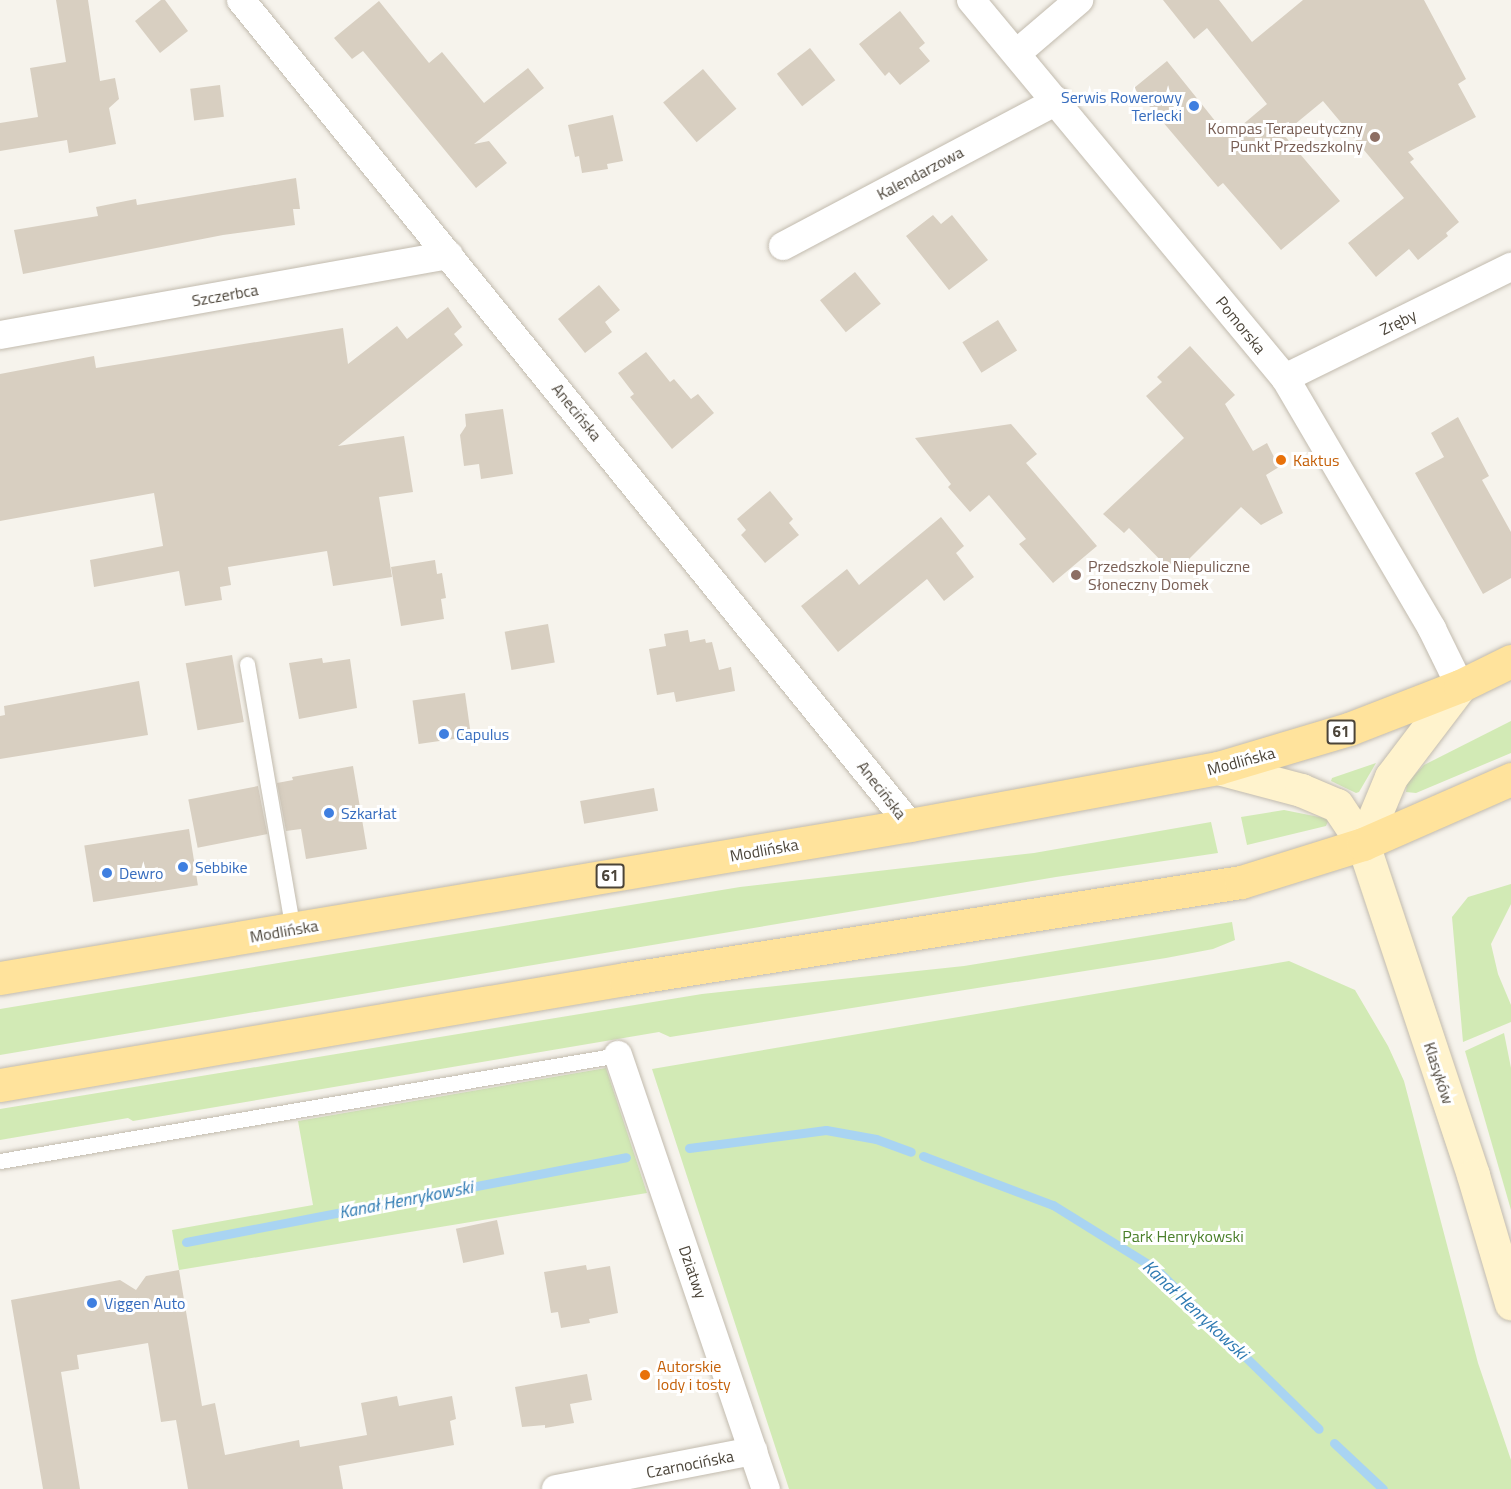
<!DOCTYPE html>
<html>
<head>
<meta charset="utf-8">
<style>
	body { margin:0 }
	#map { position:relative; width:1511px; height:1489px; overflow:hidden; background:#f6f3ec; font-family:"Titillium Web",sans-serif }
	div>[style] { position:absolute }
	.green>* { inset:0; background:#d2eab5 }
	.stream>* { height:9px; margin:-4.5px; padding:0 4.5px; transform-origin:4.5px; border-radius:4.5px; background:#a9d4f2 }
	.building>* { inset:0; background:#d8cfc1; transform-origin:0 0 }
	.roads { filter:drop-shadow(0 0 2px #c2bbae) drop-shadow(0 0 2px #c2bbae) }
	.lane>* { height:15px; margin:-7.5px; padding:0 7.5px; transform-origin:7.5px; border-radius:7.5px; background:#fff }
	.street>* { height:28px; margin:-14px; padding:0 14px; transform-origin:14px; border-radius:14px; background:#fff }
	.secondary>* { height:33px; margin:-16.5px; padding:0 16.5px; transform-origin:16.5px; border-radius:16.5px; background:#fff3cd }
	.primary>* { height:33px; margin:-16.5px; padding:0 16.5px; transform-origin:16.5px; border-radius:16.5px; background:#ffe39c }
	.dots>* { width:16px; height:16px; translate:-50% -50%; box-sizing:border-box; border:3px solid #fff; border-radius:50% }
	span { translate:-50% -50%; white-space:nowrap; text-align:center; line-height:1.15; -webkit-text-stroke:6px #fff; paint-order:stroke }
	.shield-label span { padding:2px 4px; background:#fff; border:2px solid; border-radius:4px; -webkit-text-stroke-width:0 }
	.shield-label { font-size:15px; color:#4b4439; font-weight:700 }
	.shop-label { font-size:16px; color:#366cbe }
	.right { translate:-100% -50%; text-align:right }
	.left { translate:0 -50%; text-align:left }
	.education-label { font-size:16px; color:#785e54 }
	.street-label { font-size:16px; color:#4b4439 }
	.food-label { font-size:16px; color:#c56008 }
	.park-label { font-size:16px; color:#4a7f2a }
	.water-label { font-size:18px; color:#2e7ab2; font-style:italic }
</style>
</head>
<body>
<div id="map">
	<div class="green">
		<i style="clip-path:polygon(1511px 721px,1511px 753px,1416px 793px,1406px 792px,1407px 783px,1424px 765px)"></i>
		<i style="clip-path:polygon(1376px 763px,1359px 792px,1356px 793px,1331px 781px,1332px 778px)"></i>
		<i style="clip-path:polygon(1284px 810px,1324px 818px,1328px 821px,1326px 826px,1247px 845px,1241px 817px)"></i>
		<i style="clip-path:polygon(1211px 822px,1218px 853px,1056px 877px,0 1055px,0 1009px,740px 887px,1034px 853px)"></i>
		<i style="clip-path:polygon(1511px 884px,1511px 904px,1491px 944px,1498px 974px,1511px 1005px,1511px 1022px,1463px 1042px,1452px 917px,1468px 897px)"></i>
		<i style="clip-path:polygon(1232px 922px,1235px 940px,1213px 949px,1166px 958px,670px 1037px,659px 1032px,133px 1121px,128px 1118px,0 1140px,0 1109px,702px 994px,964px 966px)"></i>
		<i style="clip-path:polygon(1289px 961px,1355px 990px,1388px 1046px,1404px 1081px,1478px 1363px,1511px 1460px,1511px 1489px,789px 1489px,652px 1069px)"></i>
		<i style="clip-path:polygon(1504px 1033px,1511px 1068px,1511px 1210px,1465px 1051px)"></i>
		<i style="clip-path:polygon(606px 1068px,647px 1193px,179px 1270px,172px 1230px,313px 1205px,298px 1121px)"></i>
	</div>
	<div class="stream">
		<i style="left:689px;top:1148px;width:138px;rotate:-7.5deg"></i>
		<i style="left:826px;top:1130px;width:51px;rotate:10.2deg"></i>
		<i style="left:876px;top:1139px;width:37px;rotate:20deg"></i>
		<i style="left:923px;top:1156px;width:139px;rotate:20.7deg"></i>
		<i style="left:1053px;top:1205px;width:121px;rotate:31.9deg"></i>
		<i style="left:1156px;top:1269px;width:228px;rotate:44.5deg"></i>
		<i style="left:186px;top:1242px;width:448px;rotate:-10.9deg"></i>
		<i style="left:1334px;top:1443px;width:67px;rotate:43.2deg"></i>
	</div>
	<div class="building">
		<i style="clip-path:polygon(56px 0,88px 0,100px 81px,115px 78px,119px 99px,109px 108px,116px 144px,69px 153px,67px 140px,0 151px,0 123px,38px 117px,30px 68px,66px 62px)"></i>
		<i style="clip-path:polygon(161px 0,165px 0,188px 31px,160px 53px,135px 21px)"></i>
		<i style="clip-path:polygon(1163px 0,1219px 0,1252px 42px,1303px 0,1424px 0,1466px 79px,1458px 84px,1476px 117px,1408px 152px,1414px 159px,1410px 162px,1459px 222px,1446px 233px,1448px 236px,1418px 260px,1409px 249px,1376px 277px,1348px 243px,1404px 198px,1323px 101px,1283px 134px,1340px 201px,1281px 250px,1223px 183px,1218px 187px,1134px 88px,1167px 61px,1228px 137px,1267px 104px,1207px 28px,1194px 39px)"></i>
		<i style="clip-path:polygon(379px 1px,429px 63px,442px 52px,484px 103px,528px 68px,544px 88px,474px 144px,489px 141px,507px 163px,476px 188px,363px 51px,352px 59px,334px 38px)"></i>
		<i style="clip-path:polygon(900px 11px,925px 43px,919px 48px,930px 61px,900px 85px,889px 72px,885px 76px,859px 44px)"></i>
		<i style="left:810px;top:48px;width:41px;height:42px;rotate:52deg"></i>
		<i style="left:703px;top:69px;width:52px;height:52px;rotate:50deg"></i>
		<i style="left:220px;top:85px;width:32px;height:30px;rotate:83deg"></i>
		<i style="clip-path:polygon(613px 115px,623px 161px,607px 164px,608px 169px,582px 173px,579px 156px,575px 157px,568px 125px)"></i>
		<i style="clip-path:polygon(296px 178px,300px 209px,293px 209px,295px 225px,223px 235px,23px 274px,14px 230px,98px 216px,96px 207px,136px 199px,137px 205px)"></i>
		<i style="clip-path:polygon(933px 215px,941px 224px,952px 215px,988px 260px,949px 290px,906px 236px)"></i>
		<i style="left:855px;top:272px;width:41px;height:45px;rotate:51deg"></i>
		<i style="clip-path:polygon(599px 285px,620px 310px,605px 322px,612px 332px,585px 353px,558px 319px)"></i>
		<i style="clip-path:polygon(448px 307px,462px 327px,454px 334px,463px 345px,338px 446px,404px 436px,413px 492px,379px 497px,392px 577px,333px 586px,327px 551px,228px 567px,231px 585px,220px 587px,222px 600px,185px 606px,179px 571px,94px 587px,90px 560px,163px 546px,154px 493px,0 521px,0 374px,94px 356px,96px 368px,343px 328px,348px 364px,397px 326px,407px 339px)"></i>
		<i style="left:998px;top:320px;width:36px;height:42px;rotate:58deg"></i>
		<i style="clip-path:polygon(1190px 346px,1235px 395px,1225px 404px,1253px 451px,1267px 443px,1279px 467px,1266px 475px,1283px 513px,1261px 525px,1241px 507px,1174px 574px,1129px 528px,1124px 533px,1103px 514px,1184px 438px,1146px 396px,1162px 382px,1157px 377px)"></i>
		<i style="clip-path:polygon(646px 352px,670px 382px,674px 379px,691px 399px,698px 394px,714px 413px,672px 449px,630px 397px,634px 394px,618px 373px)"></i>
		<i style="clip-path:polygon(503px 409px,513px 474px,481px 479px,479px 464px,464px 466px,460px 435px,466px 426px,465px 414px)"></i>
		<i style="clip-path:polygon(1458px 417px,1489px 476px,1482px 480px,1511px 532px,1511px 578px,1483px 594px,1415px 473px,1444px 457px,1431px 433px)"></i>
		<i style="clip-path:polygon(1011px 424px,1037px 454px,1026px 463px,1097px 546px,1053px 583px,1019px 544px,1026px 539px,989px 495px,970px 512px,948px 487px,951px 484px,915px 438px)"></i>
		<i style="clip-path:polygon(770px 491px,793px 519px,789px 523px,799px 535px,765px 563px,741px 535px,746px 530px,737px 519px)"></i>
		<i style="clip-path:polygon(941px 517px,964px 546px,956px 553px,974px 577px,944px 601px,927px 579px,838px 652px,801px 606px,847px 569px,859px 585px)"></i>
		<i style="clip-path:polygon(435px 560px,437px 574px,442px 573px,446px 598px,441px 599px,444px 619px,401px 626px,391px 567px)"></i>
		<i style="left:548px;top:624px;width:39px;height:44px;rotate:80deg"></i>
		<i style="clip-path:polygon(688px 630px,690px 642px,705px 639px,706px 643px,712px 642px,719px 670px,731px 667px,735px 691px,676px 702px,674px 692px,657px 695px,649px 649px,666px 646px,664px 634px)"></i>
		<i style="left:232px;top:655px;width:68px;height:47px;rotate:80deg"></i>
		<i style="clip-path:polygon(322px 658px,323px 663px,350px 659px,357px 708px,299px 719px,289px 663px)"></i>
		<i style="clip-path:polygon(139px 681px,148px 735px,0 759px,0 716px,5px 715px,4px 706px)"></i>
		<i style="left:465px;top:693px;width:44px;height:53px;rotate:82deg"></i>
		<i style="clip-path:polygon(353px 766px,367px 849px,306px 859px,301px 829px,286px 831px,277px 783px,293px 780px,292px 777px)"></i>
		<i style="left:258px;top:786px;width:49px;height:71px;rotate:79deg"></i>
		<i style="left:654px;top:788px;width:23px;height:75px;rotate:80deg"></i>
		<i style="left:189px;top:829px;width:57px;height:106px;rotate:81deg"></i>
		<i style="left:497px;top:1220px;width:35px;height:42px;rotate:78deg"></i>
		<i style="clip-path:polygon(586px 1265px,587px 1270px,610px 1266px,618px 1313px,589px 1319px,590px 1323px,561px 1328px,558px 1312px,551px 1313px,544px 1272px)"></i>
		<i style="clip-path:polygon(179px 1270px,202px 1406px,215px 1403px,225px 1455px,299px 1440px,300px 1447px,367px 1435px,361px 1403px,397px 1396px,399px 1406px,452px 1396px,456px 1419px,450px 1421px,454px 1445px,339px 1466px,343px 1489px,188px 1489px,176px 1420px,161px 1422px,148px 1343px,77px 1355px,79px 1369px,61px 1372px,80px 1489px,43px 1489px,11px 1300px,120px 1280px,136px 1290px,146px 1276px)"></i>
		<i style="clip-path:polygon(587px 1374px,592px 1400px,570px 1404px,574px 1423px,545px 1428px,545px 1425px,522px 1427px,515px 1387px)"></i>
	</div>
	<div class="roads">
		<div class="lane">
			<i style="left:247px;top:664px;width:269px;rotate:80.2deg"></i>
			<i style="left:0;top:1161px;width:627px;rotate:-9.73deg"></i>
		</div>
		<div class="street">
			<i style="left:241px;top:0;width:1062px;rotate:50.96deg"></i>
			<i style="left:971px;top:0;width:491px;rotate:50.3deg"></i>
			<i style="left:1285px;top:378px;width:291px;rotate:59.6deg"></i>
			<i style="left:1432px;top:629px;width:64px;rotate:63.8deg"></i>
			<i style="left:1017px;top:53px;width:82px;rotate:-40.5deg"></i>
			<i style="left:783px;top:246px;width:310px;rotate:-27.9deg"></i>
			<i style="left:0;top:335px;width:456px;rotate:-10.1deg"></i>
			<i style="left:1285px;top:378px;width:252px;rotate:-26.2deg"></i>
			<i style="left:618px;top:1055px;width:459px;rotate:71.2deg"></i>
			<i style="left:556px;top:1489px;width:201px;rotate:-10.9deg"></i>
		</div>
		<div class="secondary">
			<i style="left:1218px;top:768px;width:86px;rotate:14.8deg"></i>
			<i style="left:1301px;top:790px;width:39px;rotate:23deg"></i>
			<i style="left:1337px;top:805px;width:47px;rotate:56.3deg"></i>
			<i style="left:1363px;top:844px;width:349px;rotate:71.6deg"></i>
			<i style="left:1473px;top:1175px;width:134px;rotate:73.5deg"></i>
			<i style="left:1363px;top:844px;width:73px;rotate:-67.3deg"></i>
			<i style="left:1391px;top:777px;width:114px;rotate:-52.8deg"></i>
		</div>
		<div class="primary">
			<i style="left:0;top:978px;width:923px;rotate:-9.54deg"></i>
			<i style="left:910px;top:825px;width:313px;rotate:-10.5deg"></i>
			<i style="left:1218px;top:768px;width:137px;rotate:-16.6deg"></i>
			<i style="left:1349px;top:729px;width:119px;rotate:-21.2deg"></i>
			<i style="left:1460px;top:686px;width:57px;rotate:-26.1deg"></i>
			<i style="left:0;top:1085px;width:634px;rotate:-9.63deg"></i>
			<i style="left:625px;top:979px;width:624px;rotate:-8.95deg"></i>
			<i style="left:1241px;top:882px;width:128px;rotate:-17.3deg"></i>
			<i style="left:1363px;top:844px;width:162px;rotate:-23.7deg"></i>
		</div>
	</div>
	<div class="dots">
		<i style="left:1194px;top:106px;background:#3f7fe0"></i>
		<i style="left:1375px;top:137px;background:#8d6e63"></i>
		<i style="left:1281px;top:460px;background:#e8710a"></i>
		<i style="left:1076px;top:575px;background:#8d6e63"></i>
		<i style="left:444px;top:734px;background:#3f7fe0"></i>
		<i style="left:329px;top:813px;background:#3f7fe0"></i>
		<i style="left:183px;top:867px;background:#3f7fe0"></i>
		<i style="left:107px;top:873px;background:#3f7fe0"></i>
		<i style="left:92px;top:1303px;background:#3f7fe0"></i>
		<i style="left:645px;top:1375px;background:#e8710a"></i>
	</div>
	<div class="shield-label">
		<span style="left:1341px;top:732px">61</span>
		<span style="left:610px;top:876px">61</span>
	</div>
	<div class="shop-label">
		<span class="right" style="left:1182px;top:106px">Serwis Rowerowy<br>Terlecki</span>
		<span class="left" style="left:456px;top:734px">Capulus</span>
		<span class="left" style="left:341px;top:813px">Szkarłat</span>
		<span class="left" style="left:195px;top:867px">Sebbike</span>
		<span class="left" style="left:119px;top:873px">Dewro</span>
		<span class="left" style="left:104px;top:1303px">Viggen Auto</span>
	</div>
	<div class="education-label">
		<span class="right" style="left:1363px;top:137px">Kompas Terapeutyczny<br>Punkt Przedszkolny</span>
		<span class="left" style="left:1088px;top:575px">Przedszkole Niepuliczne<br>Słoneczny Domek</span>
	</div>
	<div class="street-label">
		<span style="left:920px;top:173px;rotate:-28deg">Kalendarzowa</span>
		<span style="left:225px;top:295px;rotate:-10deg">Szczerbca</span>
		<span style="left:1398px;top:322px;rotate:-26deg">Zręby</span>
		<span style="left:1241px;top:325px;rotate:51deg">Pomorska</span>
		<span style="left:577px;top:412px;rotate:51deg">Anecińska</span>
		<span style="left:1241px;top:761px;rotate:-15deg">Modlińska</span>
		<span style="left:882px;top:790px;rotate:52deg">Anecińska</span>
		<span style="left:764px;top:850px;rotate:-10deg">Modlińska</span>
		<span style="left:284px;top:931px;rotate:-10deg">Modlińska</span>
		<span style="left:1439px;top:1073px;rotate:72deg">Klasyków</span>
		<span style="left:693px;top:1272px;rotate:71deg">Dziatwy</span>
		<span style="left:690px;top:1464px;rotate:-11deg">Czarnocińska</span>
	</div>
	<div class="food-label">
		<span class="left" style="left:1293px;top:460px">Kaktus</span>
		<span class="left" style="left:657px;top:1375px">Autorskie<br>lody i tosty</span>
	</div>
	<div class="park-label">
		<span style="left:1183px;top:1236px">Park Henrykowski</span>
	</div>
	<div class="water-label">
		<span style="left:406px;top:1200px;rotate:-11deg">Kanał Henrykowski</span>
		<span style="left:1195px;top:1310px;rotate:43deg">Kanał Henrykowski</span>
	</div>
</div>
</body>
</html>
